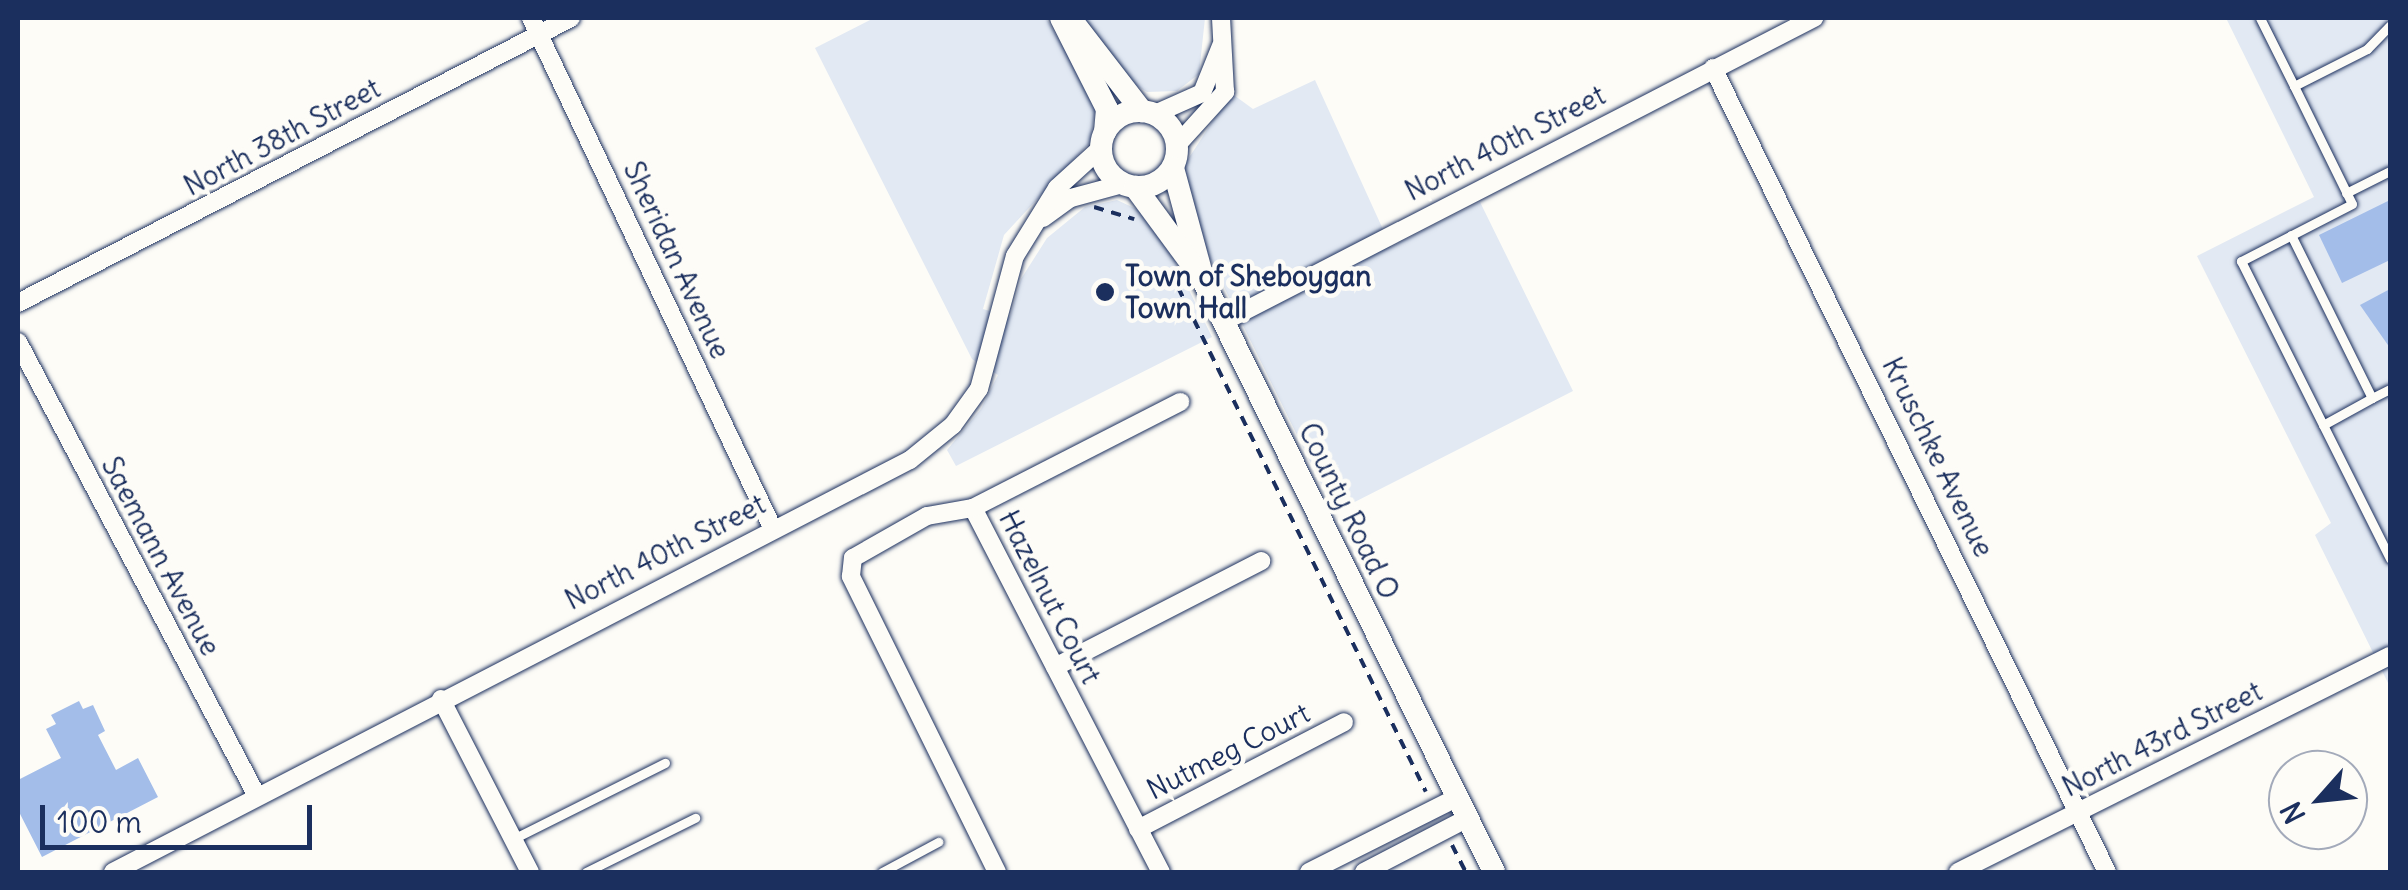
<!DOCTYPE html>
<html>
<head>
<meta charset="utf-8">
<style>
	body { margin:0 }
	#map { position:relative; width:2408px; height:890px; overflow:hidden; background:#fdfcf7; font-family:Delius,sans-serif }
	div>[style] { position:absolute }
	.built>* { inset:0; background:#e2e9f3 }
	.building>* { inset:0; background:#a3bde9 }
	.path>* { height:4px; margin-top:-2px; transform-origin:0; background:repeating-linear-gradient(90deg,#1b2f5e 0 10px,transparent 0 18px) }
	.roads { filter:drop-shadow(0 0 2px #1b2f5e) drop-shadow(0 0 2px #1b2f5e) }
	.lane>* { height:9px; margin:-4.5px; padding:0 4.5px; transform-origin:4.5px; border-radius:4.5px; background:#fdfcf7 }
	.street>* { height:18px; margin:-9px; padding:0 9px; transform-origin:9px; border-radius:9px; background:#fdfcf7 }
	.secondary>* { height:22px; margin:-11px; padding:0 11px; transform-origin:11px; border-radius:11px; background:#fdfcf7 }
	.secondary>.ring { margin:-11px; padding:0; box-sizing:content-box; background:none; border:22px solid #fdfcf7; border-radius:50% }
	.dots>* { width:28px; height:28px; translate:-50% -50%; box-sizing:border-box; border:5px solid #fdfcf7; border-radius:50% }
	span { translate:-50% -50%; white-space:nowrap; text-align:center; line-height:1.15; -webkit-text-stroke:9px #fdfcf7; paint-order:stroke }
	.street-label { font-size:28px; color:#1b2f5e }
	.poi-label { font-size:28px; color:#1b2f5e; font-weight:700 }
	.left { translate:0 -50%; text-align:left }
	.frame { position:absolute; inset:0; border:20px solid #1b2f5e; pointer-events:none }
	.north { position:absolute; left:2268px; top:750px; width:100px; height:100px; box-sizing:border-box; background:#fdfcf7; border:2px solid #a3aaba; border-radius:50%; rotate:243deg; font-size:28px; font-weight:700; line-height:40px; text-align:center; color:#1b2f5e }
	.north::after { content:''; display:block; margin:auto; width:35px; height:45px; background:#1b2f5e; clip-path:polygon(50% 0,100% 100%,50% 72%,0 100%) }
	.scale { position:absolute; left:40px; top:805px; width:272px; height:45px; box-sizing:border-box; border:5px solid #1b2f5e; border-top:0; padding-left:12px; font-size:30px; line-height:35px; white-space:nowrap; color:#1b2f5e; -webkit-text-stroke:8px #fdfcf7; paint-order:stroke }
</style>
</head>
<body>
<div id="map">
	<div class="built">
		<i style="clip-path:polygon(874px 18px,1046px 18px,1096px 104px,1090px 142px,1004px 235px,983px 309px,1010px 317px,1021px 279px,1047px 238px,1085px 207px,1117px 200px,1145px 213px,1163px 237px,1212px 337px,956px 466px,947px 450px,981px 409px,998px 375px,972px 359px,815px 48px)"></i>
		<i style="clip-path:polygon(1082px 18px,1205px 18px,1199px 74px,1177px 91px,1147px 92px,1134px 84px)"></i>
		<i style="clip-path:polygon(2226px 18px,2390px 18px,2390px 687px,2315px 535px,2331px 523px,2197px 256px,2314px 197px)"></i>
		<i style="clip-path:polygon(1315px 80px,1391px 247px,1480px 202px,1573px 391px,1335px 512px,1185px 208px,1183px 167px,1231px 93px,1253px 109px)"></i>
	</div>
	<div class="building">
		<i style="clip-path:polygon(2390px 200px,2390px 260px,2342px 283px,2319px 235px)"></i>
		<i style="clip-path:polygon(2390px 289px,2390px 348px,2360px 305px)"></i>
		<i style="clip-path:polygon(79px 701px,83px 709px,93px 705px,105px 731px,98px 735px,116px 770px,138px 758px,158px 797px,42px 857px,18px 810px,18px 780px,61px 758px,46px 729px,56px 724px,51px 715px)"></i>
	</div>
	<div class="path">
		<i style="left:1094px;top:207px;width:42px;rotate:16.7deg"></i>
		<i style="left:1170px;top:271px;width:580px;rotate:63.83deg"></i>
		<i style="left:1452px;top:845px;width:30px;rotate:63deg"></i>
	</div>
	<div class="roads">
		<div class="lane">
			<i style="left:2260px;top:18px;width:76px;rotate:63.4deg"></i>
			<i style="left:2294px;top:86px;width:82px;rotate:-26.9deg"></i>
			<i style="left:2367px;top:49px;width:33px;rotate:-46deg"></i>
			<i style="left:2294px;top:86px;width:131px;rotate:63.8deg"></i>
			<i style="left:2352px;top:204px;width:125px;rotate:152.8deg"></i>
			<i style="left:2241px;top:261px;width:333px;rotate:63.4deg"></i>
			<i style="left:2346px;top:193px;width:49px;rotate:-26.6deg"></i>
			<i style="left:2291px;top:235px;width:182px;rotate:63.6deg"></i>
			<i style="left:2372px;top:398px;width:20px;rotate:-27deg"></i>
			<i style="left:2323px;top:425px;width:56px;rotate:-28.9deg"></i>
			<i style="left:513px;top:839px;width:170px;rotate:-26.6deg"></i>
			<i style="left:586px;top:872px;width:122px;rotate:-26.4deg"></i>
			<i style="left:882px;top:872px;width:64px;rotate:-28.2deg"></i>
		</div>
		<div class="street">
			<i style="left:531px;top:18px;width:563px;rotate:64.66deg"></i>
			<i style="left:1713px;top:68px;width:895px;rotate:63.89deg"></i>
			<i style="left:1155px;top:114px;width:51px;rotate:-24.1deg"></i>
			<i style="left:1202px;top:93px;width:51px;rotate:-68deg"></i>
			<i style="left:1177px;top:145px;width:72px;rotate:-47.8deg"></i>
			<i style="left:1225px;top:92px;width:74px;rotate:-93.1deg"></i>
			<i style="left:1043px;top:218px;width:34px;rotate:-36deg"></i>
			<i style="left:1071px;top:198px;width:54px;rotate:-15.1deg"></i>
			<i style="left:18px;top:303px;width:622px;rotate:-27.27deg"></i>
			<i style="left:1223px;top:322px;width:665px;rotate:-27.22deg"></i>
			<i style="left:18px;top:342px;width:513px;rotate:62.24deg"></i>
			<i style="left:973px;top:508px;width:410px;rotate:62.7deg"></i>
			<i style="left:1055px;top:667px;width:232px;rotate:-27.2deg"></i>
			<i style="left:441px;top:699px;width:195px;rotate:62.8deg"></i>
			<i style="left:1138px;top:829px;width:232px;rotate:-27.4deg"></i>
			<i style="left:113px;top:872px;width:897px;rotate:-27.34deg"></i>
			<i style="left:910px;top:460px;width:55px;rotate:-39.1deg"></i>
			<i style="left:953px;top:425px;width:44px;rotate:-54.2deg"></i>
			<i style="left:979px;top:389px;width:138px;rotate:-74.9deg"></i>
			<i style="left:1015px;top:256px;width:80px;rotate:-58.3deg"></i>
			<i style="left:1057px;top:188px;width:61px;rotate:-42.3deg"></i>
			<i style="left:997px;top:872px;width:330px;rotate:-116.3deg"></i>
			<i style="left:851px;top:576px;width:18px;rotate:-84deg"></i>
			<i style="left:853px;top:558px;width:85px;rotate:-29.6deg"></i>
			<i style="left:927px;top:516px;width:47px;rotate:-9.9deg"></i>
			<i style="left:973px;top:508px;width:233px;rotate:-27.1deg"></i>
			<i style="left:1309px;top:872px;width:165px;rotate:-26.7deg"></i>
			<i style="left:1364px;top:872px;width:115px;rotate:-27.5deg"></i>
			<i style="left:1958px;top:872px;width:483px;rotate:-26.6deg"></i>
		</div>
		<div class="secondary">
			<i style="left:1061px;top:18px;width:102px;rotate:63.2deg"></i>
			<i style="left:1107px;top:109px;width:23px;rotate:95deg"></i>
			<i style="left:1070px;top:18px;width:118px;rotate:52.3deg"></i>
			<i class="ring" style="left:1101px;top:111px;width:54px;height:54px"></i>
			<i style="left:1173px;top:168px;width:118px;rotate:74.8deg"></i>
			<i style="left:1204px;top:282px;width:657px;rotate:63.82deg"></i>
			<i style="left:1135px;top:187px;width:93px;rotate:53.7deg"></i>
		</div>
	</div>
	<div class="dots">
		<i style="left:1105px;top:292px;background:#1b2f5e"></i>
	</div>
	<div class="street-label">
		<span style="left:282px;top:137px;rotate:-28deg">North 38th Street</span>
		<span style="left:1505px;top:143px;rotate:-27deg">North 40th Street</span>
		<span style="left:677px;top:260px;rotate:65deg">Sheridan Avenue</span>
		<span style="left:1938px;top:457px;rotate:64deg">Kruschke Avenue</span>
		<span style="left:1349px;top:511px;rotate:64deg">County Road O</span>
		<span style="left:665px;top:552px;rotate:-27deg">North 40th Street</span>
		<span style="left:161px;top:556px;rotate:62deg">Saemann Avenue</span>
		<span style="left:1050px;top:597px;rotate:63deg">Hazelnut Court</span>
		<span style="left:2162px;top:739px;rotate:-27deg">North 43rd Street</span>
		<span style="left:1228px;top:751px;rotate:-27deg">Nutmeg Court</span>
	</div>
	<div class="poi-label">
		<span class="left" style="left:1125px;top:292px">Town of Sheboygan<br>Town Hall</span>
	</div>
	<div class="frame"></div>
	<div class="north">N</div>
	<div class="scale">100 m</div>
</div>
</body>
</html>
